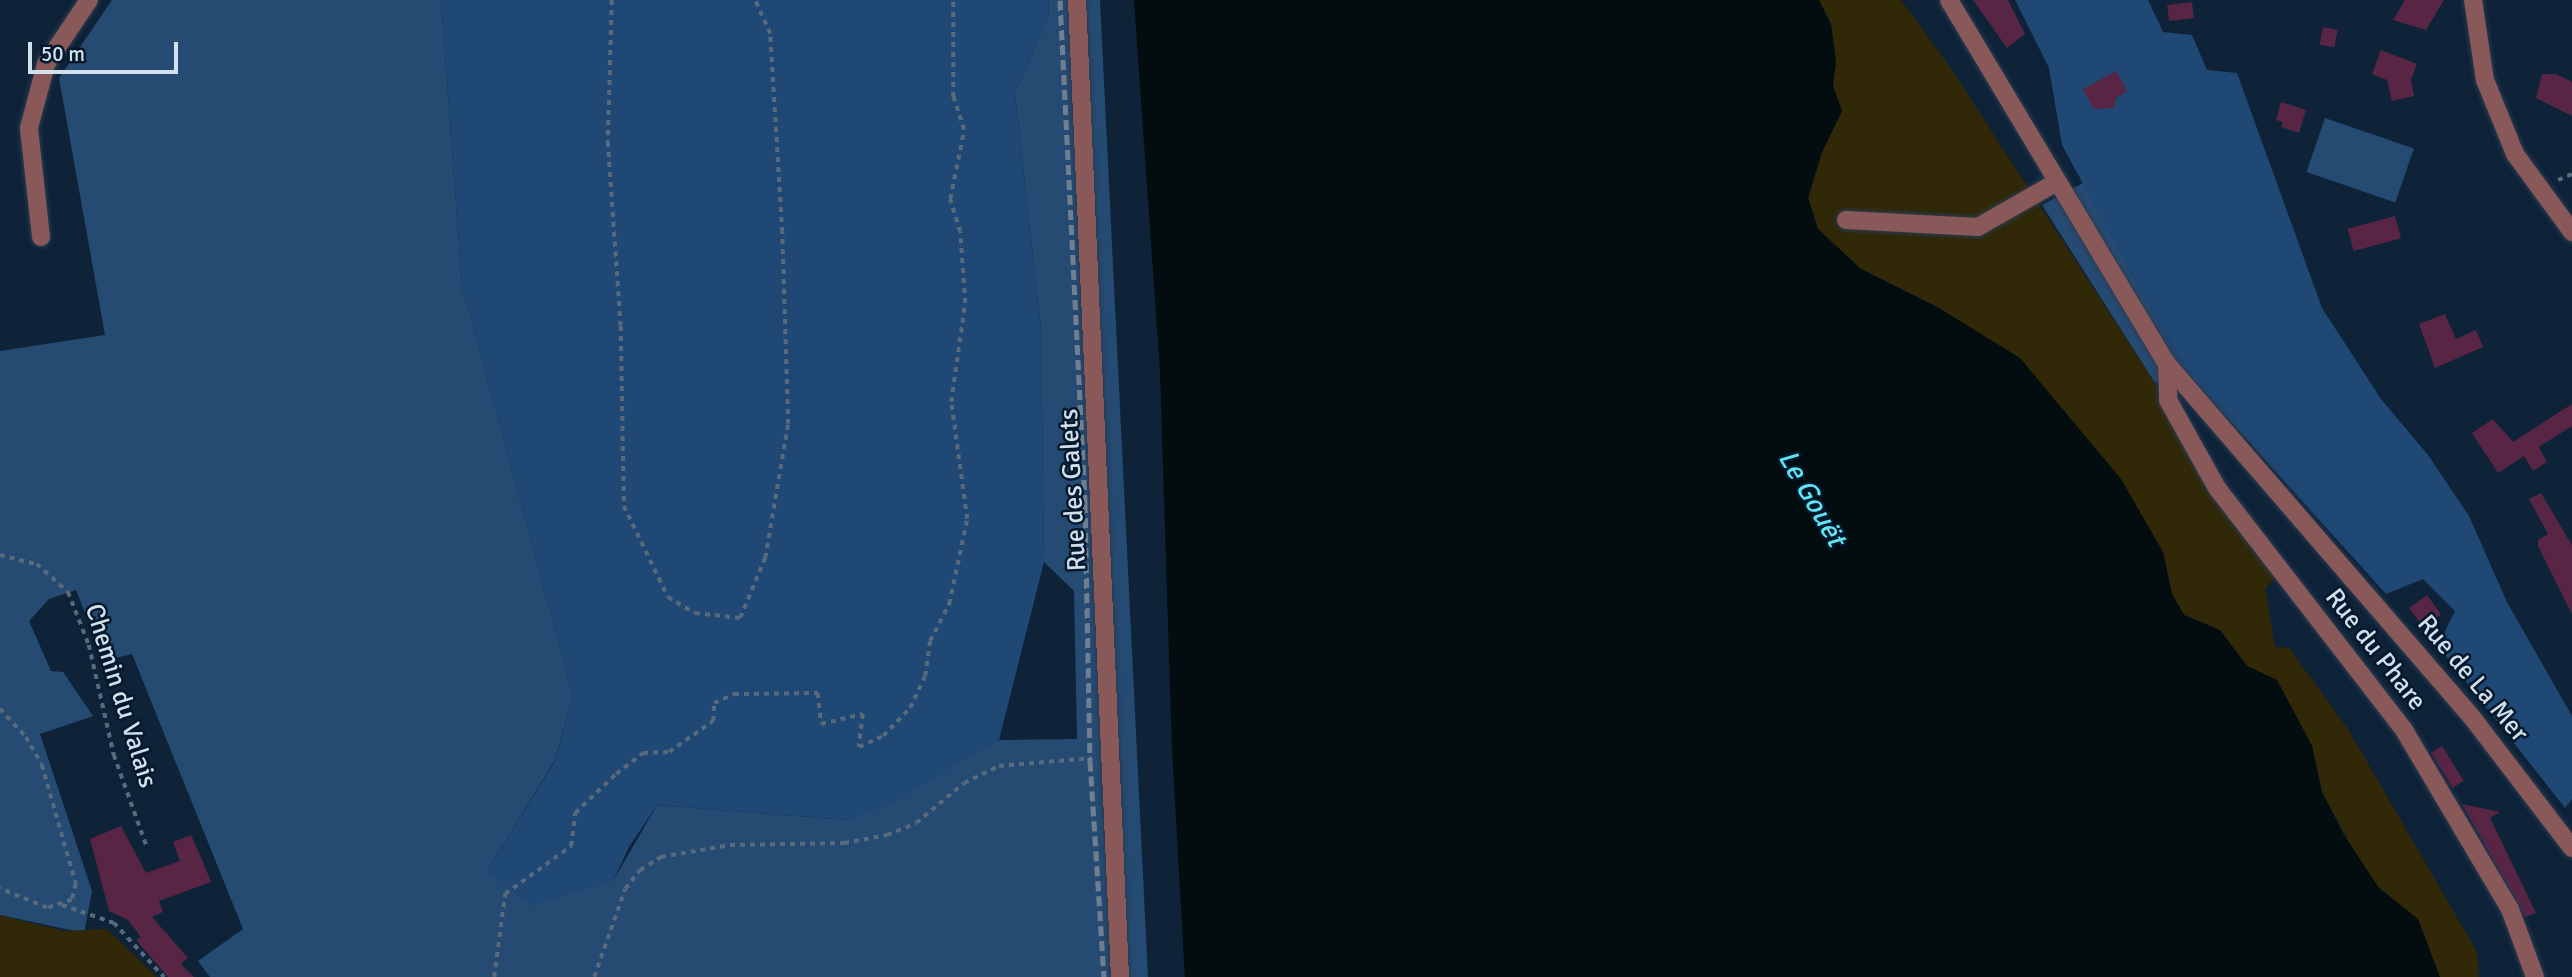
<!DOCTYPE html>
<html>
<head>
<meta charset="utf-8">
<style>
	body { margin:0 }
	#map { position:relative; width:2572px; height:977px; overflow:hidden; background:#0e2238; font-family:Signika,sans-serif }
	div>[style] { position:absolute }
	.green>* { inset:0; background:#264b73; transform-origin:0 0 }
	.forest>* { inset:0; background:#1f4874 }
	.sand>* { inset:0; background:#302807 }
	.water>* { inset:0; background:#030c0e }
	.building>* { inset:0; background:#582545; transform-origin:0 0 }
	.path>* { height:3.5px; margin-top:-1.75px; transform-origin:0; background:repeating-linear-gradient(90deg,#596a7d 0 5px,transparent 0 10px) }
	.roads { filter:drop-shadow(0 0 2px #293c51) drop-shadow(0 0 2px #293c51) }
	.minor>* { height:18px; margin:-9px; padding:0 9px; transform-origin:9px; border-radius:9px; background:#895858 }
	.rail>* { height:5px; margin-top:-2.5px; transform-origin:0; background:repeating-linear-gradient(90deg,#6f7f91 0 10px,transparent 0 15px) }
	span { translate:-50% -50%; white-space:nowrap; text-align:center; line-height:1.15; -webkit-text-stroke:5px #05192d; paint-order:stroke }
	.street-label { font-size:26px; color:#d2dfed }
	.water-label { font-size:28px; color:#60e5f4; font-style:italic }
	.scale { position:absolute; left:28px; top:42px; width:150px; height:32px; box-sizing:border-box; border:4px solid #d2dfed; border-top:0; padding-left:9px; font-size:21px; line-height:24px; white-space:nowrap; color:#d2dfed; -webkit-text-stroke:5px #05192d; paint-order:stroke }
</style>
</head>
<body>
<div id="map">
	<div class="green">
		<i style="clip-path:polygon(112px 0,441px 0,462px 285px,573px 696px,555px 760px,487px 871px,613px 881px,657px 805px,846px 820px,999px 740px,1077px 739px,1074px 591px,1044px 562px,1041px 330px,1015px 93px,1049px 15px,1048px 0,1100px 0,1148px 977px,210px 977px,198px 961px,243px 929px,132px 654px,104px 661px,76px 590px,49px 599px,29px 621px,51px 671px,63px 672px,93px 716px,40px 734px,92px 891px,84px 933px,0 915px,0 351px,105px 335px,59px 78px)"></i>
		<i style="left:2325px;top:118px;width:94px;height:57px;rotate:19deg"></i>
		<i style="clip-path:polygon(2083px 183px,2184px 370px,2155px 383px,2042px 205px)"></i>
	</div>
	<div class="forest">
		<i style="clip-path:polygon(441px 0,1048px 0,1049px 15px,1015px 93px,1041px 330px,1044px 562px,999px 740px,886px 806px,846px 820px,657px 805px,629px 847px,613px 881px,531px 906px,487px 871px,555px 761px,573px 696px,462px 285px)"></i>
		<i style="clip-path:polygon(2015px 0,2148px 0,2163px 32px,2192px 35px,2207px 70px,2237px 73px,2322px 308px,2381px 399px,2428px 455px,2469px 516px,2507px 602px,2572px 716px,2572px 799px,2565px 808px,2438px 646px,2455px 611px,2423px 579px,2386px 594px,2184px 370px,2062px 145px,2049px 68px)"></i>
	</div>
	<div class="sand">
		<i style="clip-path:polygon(1819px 0,1901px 0,1950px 67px,2155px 383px,2210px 494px,2277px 576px,2265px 589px,2275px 647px,2289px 648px,2348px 729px,2477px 952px,2479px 977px,2440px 977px,2418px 919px,2379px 888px,2364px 869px,2322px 792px,2312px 746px,2277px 680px,2247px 666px,2220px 630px,2184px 615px,2172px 594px,2163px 552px,1939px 308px,1861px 269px,1818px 229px,1808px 198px,1822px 152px,1842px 111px,1833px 86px,1836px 61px,1831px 24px)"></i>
		<i style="clip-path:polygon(0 915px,64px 931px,107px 929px,157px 977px,0 977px)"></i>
	</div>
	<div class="water">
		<i style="clip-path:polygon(1134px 0,1819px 0,1831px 24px,1836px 61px,1833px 86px,1842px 111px,1822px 152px,1808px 198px,1818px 229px,1861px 269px,1939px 308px,2020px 358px,2121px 479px,2163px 552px,2172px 594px,2184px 615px,2220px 630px,2247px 666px,2277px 680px,2312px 746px,2322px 792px,2344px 835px,2379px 888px,2418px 919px,2440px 977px,1185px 977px,1172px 749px,1160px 371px)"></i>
	</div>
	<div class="building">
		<i style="clip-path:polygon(1973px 0,2008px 0,2025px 34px,2007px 48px)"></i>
		<i style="clip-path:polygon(2405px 0,2444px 0,2426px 30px,2393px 20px)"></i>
		<i style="left:2192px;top:2px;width:16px;height:25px;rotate:83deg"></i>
		<i style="left:2323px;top:27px;width:15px;height:18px;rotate:11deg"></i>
		<i style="clip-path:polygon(2381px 50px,2417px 64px,2411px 80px,2414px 96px,2392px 101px,2387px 80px,2372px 74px)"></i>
		<i style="clip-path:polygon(2116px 71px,2127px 91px,2116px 98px,2114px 108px,2094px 109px,2083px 89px)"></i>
		<i style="clip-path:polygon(2542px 74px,2556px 74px,2572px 82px,2572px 116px,2536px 98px)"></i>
		<i style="clip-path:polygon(2281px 102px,2306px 110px,2299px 133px,2281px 127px,2283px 122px,2276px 120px)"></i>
		<i style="left:2395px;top:216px;width:23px;height:49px;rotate:75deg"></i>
		<i style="clip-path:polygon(2445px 314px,2456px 339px,2476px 330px,2483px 347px,2435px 368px,2419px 324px)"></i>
		<i style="clip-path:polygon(2572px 404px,2572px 426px,2539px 447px,2547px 462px,2533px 471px,2524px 456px,2498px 473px,2472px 433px,2493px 419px,2513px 442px)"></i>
		<i style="clip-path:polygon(2541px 493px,2572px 545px,2572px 614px,2538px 546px,2538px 540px,2548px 534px,2529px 499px)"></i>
		<i style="left:2427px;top:595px;width:24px;height:22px;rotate:54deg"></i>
		<i style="left:2442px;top:746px;width:41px;height:13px;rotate:58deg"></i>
		<i style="clip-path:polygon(2462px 804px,2500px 812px,2490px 818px,2536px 913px,2525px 917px)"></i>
		<i style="clip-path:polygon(121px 826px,146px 873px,180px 861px,173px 842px,191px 835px,203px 862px,211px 882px,159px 901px,163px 912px,152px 917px,188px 958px,181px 964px,194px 977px,168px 977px,136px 940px,141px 937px,128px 920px,109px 911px,90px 839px)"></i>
	</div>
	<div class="path">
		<i style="left:612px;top:0;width:142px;rotate:91.6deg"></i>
		<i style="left:608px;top:142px;width:184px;rotate:86deg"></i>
		<i style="left:621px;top:326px;width:180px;rotate:89deg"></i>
		<i style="left:624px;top:506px;width:101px;rotate:64.2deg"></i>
		<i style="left:668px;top:597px;width:31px;rotate:31deg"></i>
		<i style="left:695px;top:613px;width:45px;rotate:6.3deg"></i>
		<i style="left:740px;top:618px;width:65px;rotate:-67.4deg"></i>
		<i style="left:765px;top:558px;width:136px;rotate:-80.3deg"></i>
		<i style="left:788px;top:424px;width:192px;rotate:-91.8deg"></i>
		<i style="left:782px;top:232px;width:198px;rotate:-93.5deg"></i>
		<i style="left:770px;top:34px;width:37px;rotate:-114deg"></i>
		<i style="left:2558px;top:180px;width:15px;rotate:-23deg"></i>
		<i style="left:0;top:555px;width:38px;rotate:14deg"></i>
		<i style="left:37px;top:564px;width:42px;rotate:42.1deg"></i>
		<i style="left:68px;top:592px;width:57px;rotate:68.4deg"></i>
		<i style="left:89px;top:645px;width:113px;rotate:77.2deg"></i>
		<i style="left:114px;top:755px;width:98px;rotate:70.3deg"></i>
		<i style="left:0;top:709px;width:38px;rotate:47deg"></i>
		<i style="left:26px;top:737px;width:32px;rotate:60deg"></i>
		<i style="left:42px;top:765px;width:124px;rotate:74.1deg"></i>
		<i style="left:76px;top:884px;width:16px;rotate:104deg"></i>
		<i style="left:72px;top:900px;width:26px;rotate:162deg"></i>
		<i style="left:47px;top:908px;width:51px;rotate:-158deg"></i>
		<i style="left:859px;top:747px;width:26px;rotate:-25deg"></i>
		<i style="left:883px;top:736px;width:39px;rotate:-46deg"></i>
		<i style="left:910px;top:708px;width:35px;rotate:-65deg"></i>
		<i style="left:925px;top:676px;width:35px;rotate:-82deg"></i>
		<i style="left:930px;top:641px;width:42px;rotate:-62.8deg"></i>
		<i style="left:949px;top:604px;width:87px;rotate:-78deg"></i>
		<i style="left:967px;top:519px;width:118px;rotate:-97.8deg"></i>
		<i style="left:951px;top:402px;width:100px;rotate:-82deg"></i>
		<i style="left:965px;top:303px;width:71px;rotate:-94deg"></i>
		<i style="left:960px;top:232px;width:34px;rotate:-107deg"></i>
		<i style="left:950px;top:199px;width:70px;rotate:-78.5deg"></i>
		<i style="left:964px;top:130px;width:35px;rotate:-108deg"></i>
		<i style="left:953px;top:97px;width:97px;rotate:-90deg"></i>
		<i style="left:62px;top:905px;width:55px;rotate:19.1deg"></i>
		<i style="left:114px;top:923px;width:74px;rotate:47.2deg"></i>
		<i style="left:494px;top:977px;width:84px;rotate:-82.5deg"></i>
		<i style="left:505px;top:894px;width:82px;rotate:-36deg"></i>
		<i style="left:571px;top:846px;width:33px;rotate:-83deg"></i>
		<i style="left:575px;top:813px;width:57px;rotate:-43.6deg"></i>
		<i style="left:616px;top:774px;width:34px;rotate:-38deg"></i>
		<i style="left:643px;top:753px;width:26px;rotate:-2deg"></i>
		<i style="left:669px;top:752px;width:54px;rotate:-35.2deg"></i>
		<i style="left:713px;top:721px;width:18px;rotate:-87deg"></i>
		<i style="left:714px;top:703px;width:22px;rotate:-24deg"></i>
		<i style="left:734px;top:694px;width:84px;rotate:-0.7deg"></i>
		<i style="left:818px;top:693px;width:31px;rotate:84deg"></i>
		<i style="left:821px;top:724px;width:43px;rotate:-13.4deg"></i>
		<i style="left:863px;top:714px;width:33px;rotate:97deg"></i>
		<i style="left:594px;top:977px;width:93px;rotate:-70.6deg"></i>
		<i style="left:625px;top:889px;width:24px;rotate:-52deg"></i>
		<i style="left:640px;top:870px;width:25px;rotate:-32deg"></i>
		<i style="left:661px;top:857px;width:70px;rotate:-9.9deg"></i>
		<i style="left:730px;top:845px;width:114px;rotate:-1deg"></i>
		<i style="left:844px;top:843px;width:44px;rotate:-10.5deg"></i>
		<i style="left:887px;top:835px;width:31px;rotate:-22deg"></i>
		<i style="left:916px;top:823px;width:62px;rotate:-39.8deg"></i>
		<i style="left:964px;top:783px;width:39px;rotate:-26deg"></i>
		<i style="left:999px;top:766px;width:93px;rotate:-4.9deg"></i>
	</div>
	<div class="roads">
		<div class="minor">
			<i style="left:1077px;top:0;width:978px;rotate:87.48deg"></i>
			<i style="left:1949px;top:0;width:424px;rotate:59.1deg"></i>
			<i style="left:2167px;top:364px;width:465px;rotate:49.2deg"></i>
			<i style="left:2471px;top:716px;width:166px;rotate:52.6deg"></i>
			<i style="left:2473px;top:0;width:81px;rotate:81.5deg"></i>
			<i style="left:2485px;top:80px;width:80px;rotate:67.9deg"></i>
			<i style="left:2515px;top:154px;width:97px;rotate:53.8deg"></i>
			<i style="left:1846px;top:220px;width:132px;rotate:3deg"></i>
			<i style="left:1978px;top:227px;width:91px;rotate:-29.7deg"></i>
			<i style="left:41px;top:237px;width:110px;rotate:-96.3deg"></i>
			<i style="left:29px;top:128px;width:66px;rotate:-75.1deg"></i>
			<i style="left:46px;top:64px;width:77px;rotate:-56.1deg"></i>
			<i style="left:2167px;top:364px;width:36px;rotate:88deg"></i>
			<i style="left:2168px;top:400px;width:101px;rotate:60.9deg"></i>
			<i style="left:2217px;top:488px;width:306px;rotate:52.3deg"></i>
			<i style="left:2404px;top:730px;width:208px;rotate:59.4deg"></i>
			<i style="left:2510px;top:909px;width:72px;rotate:69.8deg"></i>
		</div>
	</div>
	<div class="rail">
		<i style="left:1060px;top:0;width:504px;rotate:87.15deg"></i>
		<i style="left:1085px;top:503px;width:258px;rotate:88.9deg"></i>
		<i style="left:1090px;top:761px;width:216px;rotate:86.3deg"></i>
	</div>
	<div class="street-label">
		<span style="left:1074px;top:490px;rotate:-93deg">Rue des Galets</span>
		<span style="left:2375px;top:650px;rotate:52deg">Rue du Phare</span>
		<span style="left:2472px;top:679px;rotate:50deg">Rue de La Mer</span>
		<span style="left:120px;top:696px;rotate:73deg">Chemin du Valais</span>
	</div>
	<div class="water-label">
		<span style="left:1812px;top:498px;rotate:60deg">Le Gouët</span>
	</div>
	<div class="scale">50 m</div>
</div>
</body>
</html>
